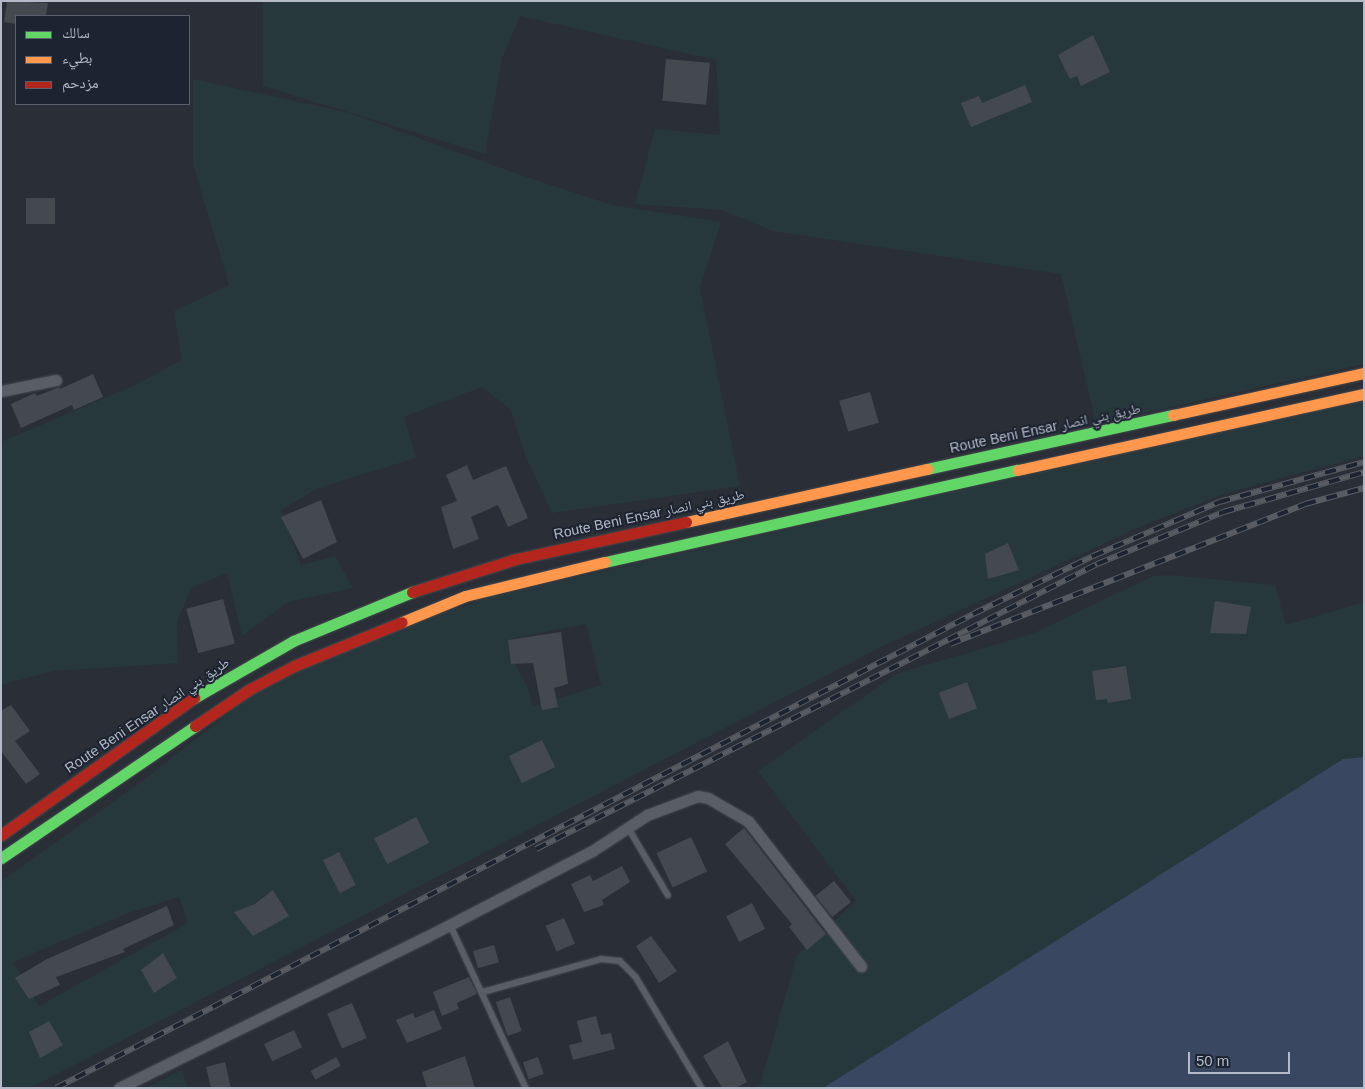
<!DOCTYPE html>
<html>
<head>
<meta charset="utf-8">
<style>
	body { margin:0 }
	#map { position:relative; width:1365px; height:1089px; overflow:hidden; background:#2a2e36; font-family:Arial,"Noto Naskh Arabic",sans-serif }
	div>[style] { position:absolute }
	.green>* { inset:0; background:#27383c }
	.water>* { inset:0; background:#394760 }
	.building>* { inset:0; background:#44484f; transform-origin:0 0 }
	.roads { filter:drop-shadow(0 0 1px #46494f) drop-shadow(0 0 1px #46494f) }
	.lane>* { height:5.5px; margin:-2.75px; padding:0 2.75px; transform-origin:2.75px; border-radius:2.75px; background:#595d65 }
	.street>* { height:11px; margin:-5.5px; padding:0 5.5px; transform-origin:5.5px; border-radius:5.5px; background:#595d65 }
	.fast>* { height:11px; margin:-5.5px; padding:0 5.5px; transform-origin:5.5px; border-radius:5.5px; background:#63d668 }
	.slow>* { height:11px; margin:-5.5px; padding:0 5.5px; transform-origin:5.5px; border-radius:5.5px; background:#ff974d }
	.jam>* { height:11px; margin:-5.5px; padding:0 5.5px; transform-origin:5.5px; border-radius:5.5px; background:#b3261e }
	.rail>* { height:5.5px; margin-top:-2.75px; transform-origin:0; background:repeating-linear-gradient(90deg,#1d2431 0 11px,#585c62 0 22px); box-sizing:border-box; border-block:1px solid #585c62 }
	span { translate:-50% -50%; white-space:nowrap; text-align:center; line-height:1.15; -webkit-text-stroke:4px #1d2431; paint-order:stroke }
	.street-label { font-size:14px; color:#b4bac8 }
	.frame { position:absolute; inset:0; border:2px solid #b4bac8; pointer-events:none }
	.legend { position:absolute; left:15px; top:15px; width:175px; height:90px; box-sizing:border-box; background:#1d2431; border:1px solid #59606d; margin:0; padding:6px 9px; list-style:none; font-size:15px; color:#b4bac8 }
	.legend li { display:flex; align-items:center; gap:10px; height:25px }
	.legend b { width:25px; border:1px solid #59606d }
	.scale { position:absolute; left:1188px; top:1052px; width:102px; height:22px; box-sizing:border-box; border:2px solid #b4bac8; border-top:0; padding-left:6px; font-size:15px; line-height:18px; white-space:nowrap; color:#b4bac8; -webkit-text-stroke:4px #1d2431; paint-order:stroke }
</style>
</head>
<body>
<div id="map">
	<div class="green">
		<i style="clip-path:polygon(263px 1px,1364px 1px,1364px 364px,1096px 424px,1061px 274px,773px 231px,722px 210px,635px 204px,655px 129px,720px 135px,716px 60px,520px 16px,502px 58px,485px 154px,263px 86px)"></i>
		<i style="clip-path:polygon(193px 79px,349px 113px,523px 176px,612px 205px,721px 222px,700px 288px,740px 486px,552px 513px,526px 457px,511px 410px,482px 387px,404px 417px,416px 458px,318px 488px,281px 510px,301px 565px,335px 556px,353px 588px,288px 602px,242px 636px,227px 573px,191px 588px,177px 622px,178px 663px,53px 671px,1px 685px,1px 442px,133px 386px,182px 360px,174px 311px,229px 285px,193px 164px)"></i>
		<i style="clip-path:polygon(evenodd,1364px 399px,1364px 456px,1226px 493px,1144px 525px,883px 646px,30px 1088px,1px 1088px,1px 881px,137px 785px,252px 695px,364px 640px,493px 596px,1364px 399px,586px 624px,601px 685px,533px 707px,527px 686px,513px 660px,510px 639px,586px 624px,1364px 399px,179px 897px,188px 923px,39px 1006px,13px 962px,128px 913px,179px 897px)"></i>
		<i style="clip-path:polygon(1168px 575px,1275px 585px,1286px 625px,1364px 602px,1364px 757px,1343px 759px,823px 1088px,753px 1088px,760px 1085px,797px 955px,856px 901px,758px 771px,896px 674px,1032px 634px,1153px 576px)"></i>
		<i style="clip-path:polygon(182px 1070px,188px 1088px,146px 1088px)"></i>
	</div>
	<div class="water">
		<i style="clip-path:polygon(1364px 757px,1364px 1088px,823px 1088px,1343px 759px)"></i>
	</div>
	<div class="building">
		<i style="clip-path:polygon(7px 1px,48px 3px,46px 16px,16px 16px,16px 24px,4px 22px)"></i>
		<i style="clip-path:polygon(1093px 35px,1110px 72px,1081px 86px,1077px 76px,1070px 79px,1058px 55px)"></i>
		<i style="left:666px;top:59px;width:44px;height:42px;rotate:5deg"></i>
		<i style="clip-path:polygon(1025px 85px,1032px 102px,971px 127px,961px 103px,979px 96px,982px 103px)"></i>
		<i style="left:55px;top:198px;width:26px;height:29px;rotate:90deg"></i>
		<i style="clip-path:polygon(93px 374px,103px 397px,74px 410px,72px 405px,21px 428px,11px 404px,35px 393px,37px 396px,59px 387px,60px 389px)"></i>
		<i style="left:870px;top:392px;width:32px;height:32px;rotate:74deg"></i>
		<i style="clip-path:polygon(467px 465px,473px 480px,506px 466px,528px 518px,508px 527px,498px 505px,471px 517px,479px 539px,453px 549px,441px 507px,457px 501px,446px 475px)"></i>
		<i style="clip-path:polygon(321px 500px,337px 542px,303px 559px,281px 517px)"></i>
		<i style="clip-path:polygon(1008px 543px,1019px 570px,988px 579px,985px 554px)"></i>
		<i style="left:223px;top:599px;width:46px;height:38px;rotate:75deg"></i>
		<i style="clip-path:polygon(1215px 601px,1251px 607px,1246px 634px,1210px 633px)"></i>
		<i style="clip-path:polygon(561px 632px,568px 684px,554px 688px,558px 707px,542px 710px,533px 663px,511px 664px,508px 640px)"></i>
		<i style="clip-path:polygon(1126px 666px,1131px 699px,1108px 703px,1107px 699px,1096px 700px,1092px 671px)"></i>
		<i style="left:967px;top:682px;width:28px;height:30px;rotate:69deg"></i>
		<i style="clip-path:polygon(11px 705px,30px 731px,15px 741px,40px 774px,26px 784px,1px 751px,1px 711px)"></i>
		<i style="left:542px;top:740px;width:30px;height:37px;rotate:64deg"></i>
		<i style="left:416px;top:817px;width:29px;height:47px;rotate:63deg"></i>
		<i style="clip-path:polygon(744px 828px,826px 934px,807px 950px,789px 927px,792px 924px,725px 844px)"></i>
		<i style="left:691px;top:837px;width:38px;height:38px;rotate:65deg"></i>
		<i style="left:339px;top:852px;width:37px;height:18px;rotate:63deg"></i>
		<i style="clip-path:polygon(622px 866px,630px 882px,602px 900px,604px 905px,584px 912px,571px 884px,590px 875px,593px 881px)"></i>
		<i style="left:834px;top:881px;width:27px;height:24px;rotate:51deg"></i>
		<i style="clip-path:polygon(273px 890px,289px 916px,253px 936px,234px 912px,255px 904px)"></i>
		<i style="left:752px;top:903px;width:29px;height:29px;rotate:63deg"></i>
		<i style="clip-path:polygon(167px 906px,174px 925px,123px 949px,125px 952px,56px 977px,60px 985px,29px 999px,15px 978px,47px 959px)"></i>
		<i style="left:564px;top:918px;width:28px;height:20px;rotate:67deg"></i>
		<i style="clip-path:polygon(651px 936px,677px 971px,659px 983px,636px 946px)"></i>
		<i style="left:494px;top:945px;width:18px;height:22px;rotate:74deg"></i>
		<i style="clip-path:polygon(163px 953px,177px 978px,154px 993px,141px 970px)"></i>
		<i style="clip-path:polygon(469px 977px,477px 994px,457px 1003px,459px 1009px,442px 1016px,433px 992px)"></i>
		<i style="left:510px;top:997px;width:36px;height:15px;rotate:71deg"></i>
		<i style="left:352px;top:1003px;width:38px;height:27px;rotate:67deg"></i>
		<i style="clip-path:polygon(434px 1010px,442px 1029px,407px 1043px,396px 1020px,413px 1013px,415px 1018px)"></i>
		<i style="clip-path:polygon(596px 1016px,601px 1035px,611px 1033px,615px 1049px,573px 1060px,569px 1045px,582px 1042px,577px 1021px)"></i>
		<i style="clip-path:polygon(49px 1021px,63px 1045px,40px 1058px,29px 1032px)"></i>
		<i style="left:294px;top:1030px;width:19px;height:33px;rotate:65deg"></i>
		<i style="clip-path:polygon(728px 1041px,747px 1082px,736px 1088px,722px 1088px,703px 1056px)"></i>
		<i style="clip-path:polygon(465px 1056px,475px 1088px,427px 1088px,422px 1072px)"></i>
		<i style="left:336px;top:1057px;width:10px;height:29px;rotate:61deg"></i>
		<i style="left:538px;top:1057px;width:18px;height:16px;rotate:71deg"></i>
		<i style="clip-path:polygon(225px 1062px,231px 1088px,211px 1088px,206px 1067px)"></i>
	</div>
	<div class="roads">
		<div class="lane">
			<i style="left:628px;top:827px;width:79px;rotate:59.5deg"></i>
			<i style="left:450px;top:924px;width:181px;rotate:65.1deg"></i>
			<i style="left:483px;top:992px;width:123px;rotate:-15.6deg"></i>
			<i style="left:601px;top:959px;width:19px;rotate:6deg"></i>
			<i style="left:620px;top:961px;width:23px;rotate:45deg"></i>
			<i style="left:636px;top:977px;width:129px;rotate:59.3deg"></i>
		</div>
		<div class="street">
			<i style="left:1px;top:391px;width:56px;rotate:-11.3deg"></i>
			<i style="left:119px;top:1088px;width:342px;rotate:-26.2deg"></i>
			<i style="left:426px;top:937px;width:187px;rotate:-27.4deg"></i>
			<i style="left:592px;top:851px;width:66px;rotate:-33.2deg"></i>
			<i style="left:647px;top:815px;width:54px;rotate:-20.4deg"></i>
			<i style="left:698px;top:796px;width:10px;rotate:11deg"></i>
			<i style="left:708px;top:798px;width:46px;rotate:29.9deg"></i>
			<i style="left:748px;top:821px;width:184px;rotate:52.1deg"></i>
		</div>
		<div class="fast">
			<i style="left:927px;top:469px;width:252px;rotate:-12.4deg"></i>
			<i style="left:605px;top:562px;width:423px;rotate:-12.6deg"></i>
			<i style="left:194px;top:698px;width:114px;rotate:-29.9deg"></i>
			<i style="left:293px;top:641px;width:129px;rotate:-22.4deg"></i>
			<i style="left:1px;top:858px;width:235px;rotate:-34.2deg"></i>
		</div>
		<div class="slow">
			<i style="left:1173px;top:415px;width:196px;rotate:-12.4deg"></i>
			<i style="left:1018px;top:470px;width:354px;rotate:-12.4deg"></i>
			<i style="left:686px;top:522px;width:247px;rotate:-12.4deg"></i>
			<i style="left:402px;top:622px;width:68px;rotate:-22.4deg"></i>
			<i style="left:465px;top:596px;width:144px;rotate:-13.7deg"></i>
		</div>
		<div class="jam">
			<i style="left:412px;top:592px;width:109px;rotate:-17.6deg"></i>
			<i style="left:516px;top:559px;width:174px;rotate:-12.3deg"></i>
			<i style="left:195px;top:726px;width:66px;rotate:-33.9deg"></i>
			<i style="left:250px;top:689px;width:52px;rotate:-27.6deg"></i>
			<i style="left:296px;top:665px;width:114px;rotate:-22.1deg"></i>
			<i style="left:1px;top:835px;width:237px;rotate:-35.4deg"></i>
		</div>
	</div>
	<div class="rail">
		<i style="left:950px;top:644px;width:382px;rotate:-21.5deg"></i>
		<i style="left:1305px;top:504px;width:61px;rotate:-15.2deg"></i>
		<i style="left:536px;top:849px;width:629px;rotate:-26.93deg"></i>
		<i style="left:1097px;top:564px;width:136px;rotate:-22.4deg"></i>
		<i style="left:1223px;top:512px;width:147px;rotate:-15.8deg"></i>
		<i style="left:56px;top:1088px;width:1032px;rotate:-27.33deg"></i>
		<i style="left:973px;top:614px;width:133px;rotate:-25.8deg"></i>
		<i style="left:1093px;top:556px;width:137px;rotate:-23.2deg"></i>
		<i style="left:1219px;top:502px;width:150px;rotate:-15.4deg"></i>
	</div>
	<div class="street-label">
		<span style="left:1045px;top:428px;rotate:-12deg">Route Beni Ensar طريق بني انصار</span>
		<span style="left:649px;top:514px;rotate:-12deg">Route Beni Ensar طريق بني انصار</span>
		<span style="left:147px;top:715px;rotate:-34deg">Route Beni Ensar طريق بني انصار</span>
	</div>
	<div class="frame"></div>
	<ul class="legend">
	<li><b style="height:6px;background:#63d668"></b>سالك</li>
	<li><b style="height:6px;background:#ff974d"></b>بطيء</li>
	<li><b style="height:6px;background:#b3261e"></b>مزدحم</li>
	</ul>
	<div class="scale">50 m</div>
</div>
</body>
</html>
